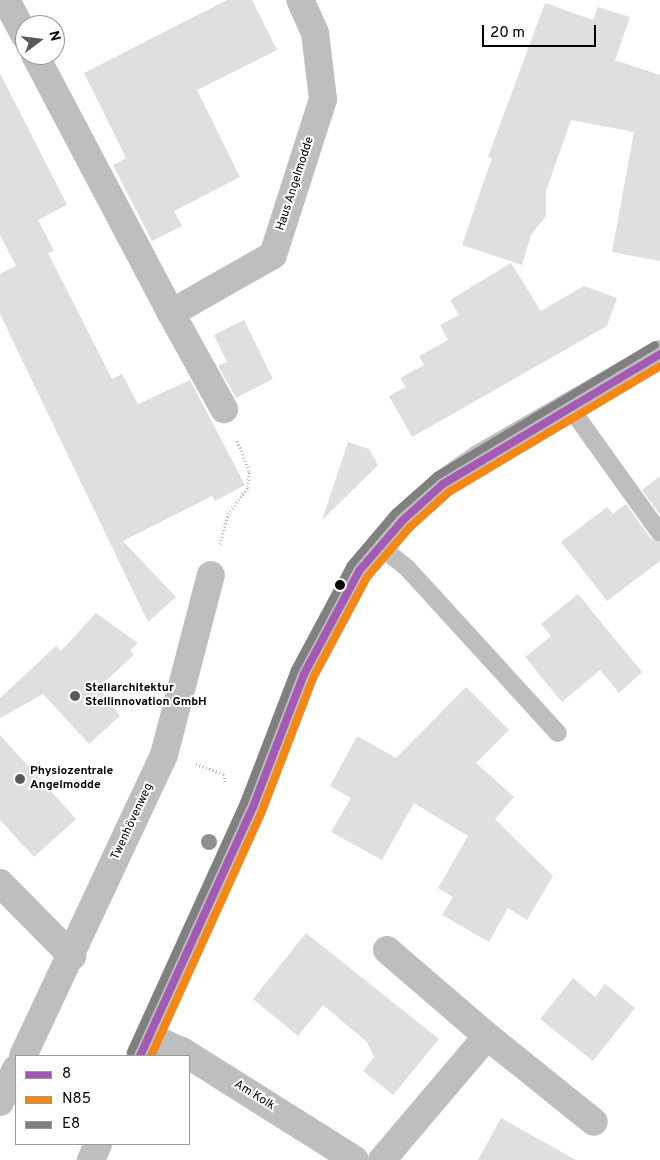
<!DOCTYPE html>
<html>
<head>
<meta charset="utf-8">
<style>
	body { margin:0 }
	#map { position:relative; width:660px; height:1160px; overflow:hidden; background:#fff; font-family:Overpass,sans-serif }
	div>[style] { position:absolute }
	.building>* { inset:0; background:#dfdfdf }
	.path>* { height:3px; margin-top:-1.5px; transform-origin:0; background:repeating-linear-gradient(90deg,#b9b9b9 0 1px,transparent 0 3.5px) }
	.service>* { height:18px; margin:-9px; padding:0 9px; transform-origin:9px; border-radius:9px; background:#bebebe }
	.minor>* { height:28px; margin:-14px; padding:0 14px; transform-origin:14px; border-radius:14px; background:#bebebe }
	.tertiary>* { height:28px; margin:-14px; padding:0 14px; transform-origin:14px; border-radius:14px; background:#bebebe }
	.bus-1>* { height:8px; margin:-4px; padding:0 4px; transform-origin:4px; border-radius:4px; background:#a25ab4 }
	.bus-2>* { height:8px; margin:-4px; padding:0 4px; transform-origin:4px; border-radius:4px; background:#f68712 }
	.bus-3>* { height:8px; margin:-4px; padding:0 4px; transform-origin:4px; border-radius:4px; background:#808080 }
	.trees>* { width:16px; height:16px; margin:-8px; border-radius:50%; background:#8f8f8f }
	.dots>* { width:14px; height:14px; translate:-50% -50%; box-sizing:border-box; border:2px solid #fff; border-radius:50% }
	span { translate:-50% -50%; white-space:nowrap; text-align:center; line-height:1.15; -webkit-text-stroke:4px #fff; paint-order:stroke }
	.street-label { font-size:12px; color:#000 }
	.poi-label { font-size:12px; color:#000; font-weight:700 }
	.left { translate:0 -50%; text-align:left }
	.legend { position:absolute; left:15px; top:1055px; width:175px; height:90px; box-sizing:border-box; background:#fff; border:1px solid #999; margin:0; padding:6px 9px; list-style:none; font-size:15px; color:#000 }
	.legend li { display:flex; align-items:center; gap:10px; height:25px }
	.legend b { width:25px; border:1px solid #999 }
	.north { position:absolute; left:15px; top:15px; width:50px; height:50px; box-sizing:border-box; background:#fff; border:1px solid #999; border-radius:50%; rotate:75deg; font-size:14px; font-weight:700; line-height:20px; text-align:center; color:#000 }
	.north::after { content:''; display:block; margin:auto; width:18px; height:22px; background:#595959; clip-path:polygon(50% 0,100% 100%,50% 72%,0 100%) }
	.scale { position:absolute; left:482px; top:25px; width:114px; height:22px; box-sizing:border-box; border:2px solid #000; border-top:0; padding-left:6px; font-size:15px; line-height:18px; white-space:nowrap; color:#000; -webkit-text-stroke:4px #fff; paint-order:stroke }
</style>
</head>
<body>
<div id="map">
	<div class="building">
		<i style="clip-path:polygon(227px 0,252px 0,277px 50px,197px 90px,240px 177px,174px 211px,182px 226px,152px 241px,113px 165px,126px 158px,84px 73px)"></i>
		<i style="clip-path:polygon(545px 3px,593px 20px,598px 7px,630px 17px,615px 60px,660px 75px,660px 261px,612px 252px,634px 132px,571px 120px,546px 191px,546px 216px,531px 235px,522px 265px,462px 245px,492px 158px,488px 157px)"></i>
		<i style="clip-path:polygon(0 73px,67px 205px,38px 220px,54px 251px,48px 253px,112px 379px,122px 374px,138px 404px,190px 380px,245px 485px,215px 501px,212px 496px,123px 541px,176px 597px,148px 622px,0 314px,0 274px,16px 266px,0 235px)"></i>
		<i style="clip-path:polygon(511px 263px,541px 311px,584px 286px,617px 298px,607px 326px,412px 437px,389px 396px,406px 387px,400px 378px,424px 365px,419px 356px,448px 340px,440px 325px,459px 315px,450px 300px)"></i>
		<i style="clip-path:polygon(244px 320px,273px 379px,236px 398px,218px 366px,227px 362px,214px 335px)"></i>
		<i style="clip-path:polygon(348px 442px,369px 449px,378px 465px,322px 520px)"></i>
		<i style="clip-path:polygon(660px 476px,660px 515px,642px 490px)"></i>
		<i style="clip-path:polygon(626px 504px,651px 539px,660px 543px,660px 561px,607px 601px,561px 542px,607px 507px,613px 514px)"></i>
		<i style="clip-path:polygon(578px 594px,642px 672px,619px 693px,600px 670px,562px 702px,525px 657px,551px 636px,541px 624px)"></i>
		<i style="clip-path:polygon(96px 613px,138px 643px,130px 650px,134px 655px,99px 687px,120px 716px,89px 744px,43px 694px,0 718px,0 698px,56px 646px,61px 651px)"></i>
		<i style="clip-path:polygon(466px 687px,509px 730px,476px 763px,514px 797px,495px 819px,553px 876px,527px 920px,508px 908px,489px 942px,442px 915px,453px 897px,438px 888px,468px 836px,414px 803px,382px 860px,331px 832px,351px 798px,330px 786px,357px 736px,396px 758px)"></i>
		<i style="clip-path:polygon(0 735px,76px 819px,34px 857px,0 820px)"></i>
		<i style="clip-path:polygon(306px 933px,439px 1039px,393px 1095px,363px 1071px,374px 1057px,367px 1042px,323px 1005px,298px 1036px,253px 999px)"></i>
		<i style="clip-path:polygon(573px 978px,595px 997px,605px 984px,635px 1008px,593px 1061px,540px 1019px)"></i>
		<i style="clip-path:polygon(501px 1118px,576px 1160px,478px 1160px)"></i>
	</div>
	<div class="path">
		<i style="left:220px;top:544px;width:31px;rotate:-75deg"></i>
		<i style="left:228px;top:514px;width:34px;rotate:-53deg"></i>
		<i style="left:248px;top:487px;width:16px;rotate:-86deg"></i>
		<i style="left:249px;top:471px;width:33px;rotate:-111deg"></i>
		<i style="left:196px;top:764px;width:30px;rotate:20deg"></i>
		<i style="left:224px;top:774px;width:9px;rotate:84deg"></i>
	</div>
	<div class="service">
		<i style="left:569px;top:406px;width:156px;rotate:54.4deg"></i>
		<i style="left:380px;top:546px;width:36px;rotate:39deg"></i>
		<i style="left:408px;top:569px;width:222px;rotate:47.6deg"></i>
	</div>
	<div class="minor">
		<i style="left:6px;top:0;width:41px;rotate:62.2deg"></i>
		<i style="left:35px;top:55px;width:292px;rotate:62.2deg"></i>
		<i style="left:171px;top:313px;width:117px;rotate:-29.6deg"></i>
		<i style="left:273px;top:255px;width:164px;rotate:-72.2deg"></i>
		<i style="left:323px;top:99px;width:66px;rotate:-96.9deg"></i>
		<i style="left:315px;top:33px;width:36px;rotate:-114deg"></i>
		<i style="left:171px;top:313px;width:110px;rotate:61.1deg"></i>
		<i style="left:0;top:883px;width:103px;rotate:45.4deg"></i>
		<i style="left:387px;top:950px;width:132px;rotate:40.7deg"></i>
		<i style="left:150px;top:1037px;width:35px;rotate:24deg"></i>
		<i style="left:182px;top:1051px;width:204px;rotate:32.2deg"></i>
		<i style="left:23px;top:1056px;width:332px;rotate:-64.9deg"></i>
		<i style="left:164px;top:755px;width:186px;rotate:-75.4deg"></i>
		<i style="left:0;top:1102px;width:37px;rotate:-64deg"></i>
		<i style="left:382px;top:1160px;width:162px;rotate:-49.7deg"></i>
		<i style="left:487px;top:1036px;width:137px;rotate:38.8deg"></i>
	</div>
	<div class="tertiary">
		<i style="left:140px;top:1056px;width:273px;rotate:-65.6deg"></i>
		<i style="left:253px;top:807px;width:142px;rotate:-69deg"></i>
		<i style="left:304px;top:674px;width:117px;rotate:-61.9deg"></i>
		<i style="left:359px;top:571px;width:67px;rotate:-49.2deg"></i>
		<i style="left:403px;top:520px;width:54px;rotate:-42deg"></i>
		<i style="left:443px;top:484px;width:45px;rotate:-35.1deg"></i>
		<i style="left:480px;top:458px;width:208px;rotate:-30deg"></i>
		<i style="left:91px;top:1160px;width:17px;rotate:-66deg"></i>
	</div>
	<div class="bus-1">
		<i style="left:140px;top:1056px;width:273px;rotate:-65.6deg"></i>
		<i style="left:253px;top:807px;width:142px;rotate:-69deg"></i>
		<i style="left:304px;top:674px;width:117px;rotate:-61.9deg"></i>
		<i style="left:359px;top:571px;width:67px;rotate:-49.2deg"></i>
		<i style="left:403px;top:520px;width:54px;rotate:-42deg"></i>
		<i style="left:443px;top:484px;width:253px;rotate:-30.9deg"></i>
	</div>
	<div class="bus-2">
		<i style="left:151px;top:1056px;width:269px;rotate:-65.6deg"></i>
		<i style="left:262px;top:811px;width:142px;rotate:-69deg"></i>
		<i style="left:313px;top:678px;width:115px;rotate:-61.9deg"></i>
		<i style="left:367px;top:577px;width:66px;rotate:-49.3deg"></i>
		<i style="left:410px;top:527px;width:52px;rotate:-41.9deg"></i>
		<i style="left:449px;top:492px;width:246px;rotate:-30.8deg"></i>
	</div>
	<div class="bus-3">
		<i style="left:131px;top:1052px;width:273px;rotate:-65.6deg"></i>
		<i style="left:244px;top:803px;width:142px;rotate:-69deg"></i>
		<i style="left:295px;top:670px;width:119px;rotate:-61.9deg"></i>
		<i style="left:351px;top:565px;width:68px;rotate:-49.8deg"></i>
		<i style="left:395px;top:513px;width:56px;rotate:-41.4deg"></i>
		<i style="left:437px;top:476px;width:254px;rotate:-31deg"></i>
	</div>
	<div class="trees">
		<i style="left:209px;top:842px"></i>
	</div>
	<div class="dots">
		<i style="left:340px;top:585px;background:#000"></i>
		<i style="left:75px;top:696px;background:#595959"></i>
		<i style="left:20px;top:779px;background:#595959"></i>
	</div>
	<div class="street-label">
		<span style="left:296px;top:184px;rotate:-72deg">Haus Angelmodde</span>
		<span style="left:133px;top:822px;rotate:-65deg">Twenhövenweg</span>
		<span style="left:254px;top:1096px;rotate:32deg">Am Kolk</span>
	</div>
	<div class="poi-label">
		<span class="left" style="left:85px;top:696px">Stellarchitektur<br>Stellinnovation GmbH</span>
		<span class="left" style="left:30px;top:779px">Physiozentrale<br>Angelmodde</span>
	</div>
	<ul class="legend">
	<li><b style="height:6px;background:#a25ab4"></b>8</li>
	<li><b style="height:6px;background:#f68712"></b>N85</li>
	<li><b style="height:6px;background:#808080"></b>E8</li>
	</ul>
	<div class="north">N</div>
	<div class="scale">20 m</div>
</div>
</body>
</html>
